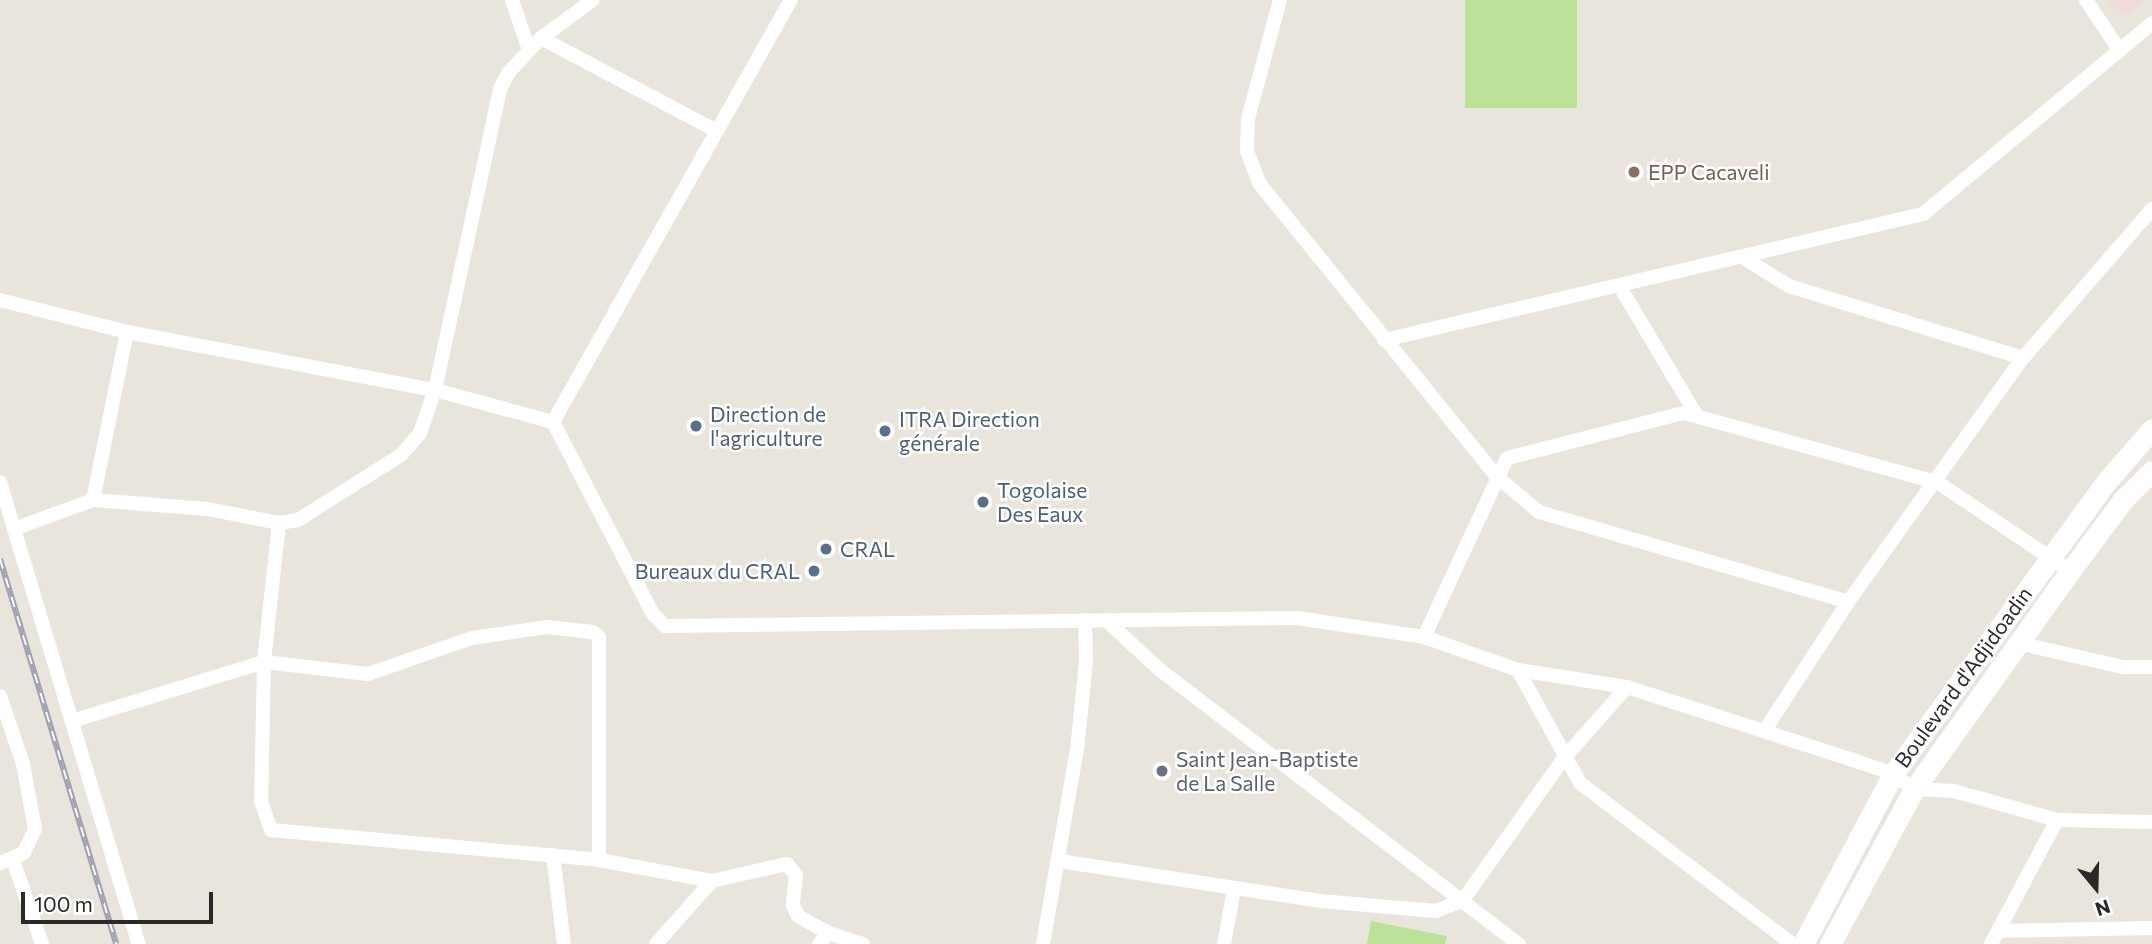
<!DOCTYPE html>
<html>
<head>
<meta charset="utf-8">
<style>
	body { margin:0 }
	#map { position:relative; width:2152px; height:944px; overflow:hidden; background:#eae5dc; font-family:Commissioner,sans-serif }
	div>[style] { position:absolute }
	.medical>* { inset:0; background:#f0dbda }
	.pitch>* { inset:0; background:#bce29a; transform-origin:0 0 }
	.street>* { height:14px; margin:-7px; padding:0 7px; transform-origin:7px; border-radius:7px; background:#fff }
	.secondary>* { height:21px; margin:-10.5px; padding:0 10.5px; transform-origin:10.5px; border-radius:10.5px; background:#fff }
	.rail>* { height:6px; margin-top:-3px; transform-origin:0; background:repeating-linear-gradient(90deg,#fff 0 10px,#9fa0b1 0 20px); box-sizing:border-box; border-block:2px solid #9fa0b1 }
	.dots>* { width:19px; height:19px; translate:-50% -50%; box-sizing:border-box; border:4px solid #fff; border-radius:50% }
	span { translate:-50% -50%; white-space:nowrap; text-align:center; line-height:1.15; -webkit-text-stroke:5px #fff; paint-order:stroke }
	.education-label { font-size:21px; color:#785e54 }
	.left { translate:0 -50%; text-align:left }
	.service-label { font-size:21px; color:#4e5e75 }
	.right { translate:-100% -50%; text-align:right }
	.street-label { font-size:21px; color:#292929 }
	.worship-label { font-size:21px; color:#5b616d }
	.north { position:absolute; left:2061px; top:853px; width:70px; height:70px; -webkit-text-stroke:5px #fff; paint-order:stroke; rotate:161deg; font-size:19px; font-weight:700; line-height:28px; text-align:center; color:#292929 }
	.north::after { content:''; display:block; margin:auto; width:24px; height:32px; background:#292929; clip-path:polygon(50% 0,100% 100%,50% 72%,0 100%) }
	.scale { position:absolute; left:21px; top:892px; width:192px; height:32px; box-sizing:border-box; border:4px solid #292929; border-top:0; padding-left:9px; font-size:21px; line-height:24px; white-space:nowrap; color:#292929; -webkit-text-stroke:5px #fff; paint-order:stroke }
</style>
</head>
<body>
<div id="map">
	<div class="medical">
		<i style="clip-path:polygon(2107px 0,2148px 0,2124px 16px)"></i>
	</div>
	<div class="pitch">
		<i style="left:1465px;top:0;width:112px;height:108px"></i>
		<i style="clip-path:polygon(1371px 921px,1447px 936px,1445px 944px,1367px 944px)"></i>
	</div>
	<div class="street">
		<i style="left:512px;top:0;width:53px;rotate:71.2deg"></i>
		<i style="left:1280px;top:0;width:123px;rotate:105.1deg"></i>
		<i style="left:1248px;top:119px;width:32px;rotate:92deg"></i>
		<i style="left:1247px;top:151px;width:34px;rotate:69deg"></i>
		<i style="left:1259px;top:183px;width:377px;rotate:51deg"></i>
		<i style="left:1496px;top:476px;width:56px;rotate:39.9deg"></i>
		<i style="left:1539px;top:512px;width:322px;rotate:16.2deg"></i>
		<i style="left:2086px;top:0;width:58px;rotate:56.3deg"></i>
		<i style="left:541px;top:38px;width:197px;rotate:27.9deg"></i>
		<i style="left:1744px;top:258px;width:53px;rotate:31.9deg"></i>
		<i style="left:1789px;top:286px;width:245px;rotate:17.1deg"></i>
		<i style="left:1620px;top:287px;width:147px;rotate:59.2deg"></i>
		<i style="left:0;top:300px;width:131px;rotate:14.1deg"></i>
		<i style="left:127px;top:332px;width:313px;rotate:10.7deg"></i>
		<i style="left:435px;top:390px;width:122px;rotate:15.2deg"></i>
		<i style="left:553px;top:422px;width:216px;rotate:62.5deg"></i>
		<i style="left:653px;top:614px;width:17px;rotate:45deg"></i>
		<i style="left:665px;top:626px;width:632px;rotate:-0.73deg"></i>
		<i style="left:1297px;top:618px;width:128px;rotate:8.5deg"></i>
		<i style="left:1424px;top:637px;width:100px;rotate:19.3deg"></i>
		<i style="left:1518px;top:670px;width:110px;rotate:8.9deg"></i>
		<i style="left:1627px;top:687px;width:244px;rotate:17.9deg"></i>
		<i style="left:1859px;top:762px;width:36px;rotate:19deg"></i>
		<i style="left:1893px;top:774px;width:26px;rotate:36deg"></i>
		<i style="left:1914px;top:789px;width:40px;rotate:2.9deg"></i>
		<i style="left:1954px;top:791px;width:107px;rotate:15.7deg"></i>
		<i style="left:2057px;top:820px;width:95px;rotate:1.2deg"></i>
		<i style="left:1384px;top:340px;width:554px;rotate:-13.16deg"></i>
		<i style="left:1923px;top:214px;width:298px;rotate:-39.8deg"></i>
		<i style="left:553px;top:422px;width:484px;rotate:-60.6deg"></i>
		<i style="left:0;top:482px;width:482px;rotate:73.3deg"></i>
		<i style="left:93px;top:500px;width:171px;rotate:-78.6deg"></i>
		<i style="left:279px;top:523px;width:140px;rotate:96.2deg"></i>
		<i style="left:264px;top:662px;width:139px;rotate:91.2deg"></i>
		<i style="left:261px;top:801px;width:31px;rotate:71deg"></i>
		<i style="left:271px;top:830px;width:329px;rotate:5.2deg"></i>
		<i style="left:599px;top:860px;width:115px;rotate:10.5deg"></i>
		<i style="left:712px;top:881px;width:77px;rotate:-12.8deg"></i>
		<i style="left:787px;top:864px;width:14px;rotate:51deg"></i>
		<i style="left:796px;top:875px;width:31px;rotate:96deg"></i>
		<i style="left:793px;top:906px;width:11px;rotate:63deg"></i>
		<i style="left:798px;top:916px;width:35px;rotate:29deg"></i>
		<i style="left:829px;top:933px;width:36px;rotate:18deg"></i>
		<i style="left:14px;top:529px;width:84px;rotate:-20.2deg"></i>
		<i style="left:93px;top:500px;width:115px;rotate:4.5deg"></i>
		<i style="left:208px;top:509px;width:72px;rotate:11.2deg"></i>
		<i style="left:279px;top:523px;width:19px;rotate:-9deg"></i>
		<i style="left:298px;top:520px;width:122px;rotate:-32.3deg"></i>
		<i style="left:401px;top:455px;width:29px;rotate:-49deg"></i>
		<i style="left:420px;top:433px;width:46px;rotate:-70.8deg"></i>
		<i style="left:435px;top:390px;width:308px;rotate:-77.8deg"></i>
		<i style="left:500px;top:89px;width:18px;rotate:-63deg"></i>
		<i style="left:508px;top:73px;width:48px;rotate:-46.7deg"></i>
		<i style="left:541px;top:38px;width:64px;rotate:-36.2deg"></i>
		<i style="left:1106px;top:620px;width:74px;rotate:42.8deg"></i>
		<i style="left:1160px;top:670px;width:452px;rotate:37.4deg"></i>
		<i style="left:1424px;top:637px;width:197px;rotate:-65.1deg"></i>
		<i style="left:1507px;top:458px;width:183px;rotate:-14.3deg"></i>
		<i style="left:1684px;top:413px;width:262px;rotate:15.3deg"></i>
		<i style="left:1937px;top:482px;width:160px;rotate:33.8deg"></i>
		<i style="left:2018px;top:643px;width:108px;rotate:12.9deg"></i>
		<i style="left:2123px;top:667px;width:29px"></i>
		<i style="left:1518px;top:670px;width:129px;rotate:61.2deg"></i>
		<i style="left:1580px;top:783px;width:266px;rotate:37.2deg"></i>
		<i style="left:0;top:696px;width:72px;rotate:71.3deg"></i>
		<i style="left:23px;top:764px;width:66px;rotate:79.5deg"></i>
		<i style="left:35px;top:829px;width:26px;rotate:115deg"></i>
		<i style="left:24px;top:853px;width:26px;rotate:157deg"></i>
		<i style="left:72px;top:721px;width:201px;rotate:-17.1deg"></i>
		<i style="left:264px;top:662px;width:105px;rotate:6.6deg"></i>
		<i style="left:368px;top:674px;width:110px;rotate:-19.1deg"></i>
		<i style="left:472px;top:638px;width:76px;rotate:-8.3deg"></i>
		<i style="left:547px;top:627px;width:46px;rotate:6.2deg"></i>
		<i style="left:593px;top:632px;width:8px;rotate:40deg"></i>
		<i style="left:599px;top:637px;width:223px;rotate:90deg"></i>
		<i style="left:1765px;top:730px;width:153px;rotate:-57deg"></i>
		<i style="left:1848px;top:602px;width:300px;rotate:-54.4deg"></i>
		<i style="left:2023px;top:358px;width:197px;rotate:-49.1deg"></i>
		<i style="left:553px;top:855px;width:90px;rotate:83deg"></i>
		<i style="left:13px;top:860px;width:89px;rotate:71deg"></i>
		<i style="left:1059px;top:861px;width:264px;rotate:8.7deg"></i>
		<i style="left:1320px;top:901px;width:116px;rotate:4.9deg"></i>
		<i style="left:1436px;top:911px;width:29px;rotate:-22deg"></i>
		<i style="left:1463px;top:900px;width:174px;rotate:-54.6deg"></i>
		<i style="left:1564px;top:758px;width:95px;rotate:-48.4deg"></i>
		<i style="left:1999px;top:931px;width:153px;rotate:-1.1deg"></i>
		<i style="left:656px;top:944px;width:84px;rotate:-48.4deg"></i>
		<i style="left:819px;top:944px;width:15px;rotate:-48deg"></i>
		<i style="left:1043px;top:944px;width:197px;rotate:-80.1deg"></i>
		<i style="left:1077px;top:750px;width:89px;rotate:-84.2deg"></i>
		<i style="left:1086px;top:661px;width:41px;rotate:-91.4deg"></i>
		<i style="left:1224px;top:944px;width:56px;rotate:-79.7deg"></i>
		<i style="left:1991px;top:944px;width:140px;rotate:-62deg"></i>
	</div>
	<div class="secondary">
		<i style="left:1803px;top:944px;width:192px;rotate:-62.1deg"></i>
		<i style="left:1893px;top:774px;width:361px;rotate:-53.9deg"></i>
		<i style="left:2106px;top:482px;width:70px;rotate:-49deg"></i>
		<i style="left:1830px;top:944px;width:176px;rotate:-61.5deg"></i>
		<i style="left:1914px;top:789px;width:268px;rotate:-54.4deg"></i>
		<i style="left:2070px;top:571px;width:89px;rotate:-53.3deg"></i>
		<i style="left:2123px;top:500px;width:41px;rotate:-45deg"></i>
	</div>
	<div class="rail">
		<i style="left:0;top:559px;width:402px;rotate:73.2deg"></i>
	</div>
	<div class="dots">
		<i style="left:1634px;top:172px;background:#8d6e63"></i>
		<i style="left:696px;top:426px;background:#5c6f8a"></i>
		<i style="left:885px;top:431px;background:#5c6f8a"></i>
		<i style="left:983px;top:502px;background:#5c6f8a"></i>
		<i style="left:826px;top:549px;background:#5c6f8a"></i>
		<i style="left:814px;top:571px;background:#5c6f8a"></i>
		<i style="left:1162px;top:771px;background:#6b7280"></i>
	</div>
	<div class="education-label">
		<span class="left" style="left:1648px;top:172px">EPP Cacaveli</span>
	</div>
	<div class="service-label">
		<span class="left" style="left:710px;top:426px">Direction de<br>l'agriculture</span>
		<span class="left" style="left:899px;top:431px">ITRA Direction<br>générale</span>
		<span class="left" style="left:997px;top:502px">Togolaise<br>Des Eaux</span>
		<span class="left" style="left:840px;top:549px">CRAL</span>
		<span class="right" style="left:800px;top:571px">Bureaux du CRAL</span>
	</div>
	<div class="street-label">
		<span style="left:1963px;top:677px;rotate:-54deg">Boulevard d'Adjidoadin</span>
	</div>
	<div class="worship-label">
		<span class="left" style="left:1176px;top:771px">Saint Jean-Baptiste<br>de La Salle</span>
	</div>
	<div class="north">N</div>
	<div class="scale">100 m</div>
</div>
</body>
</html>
